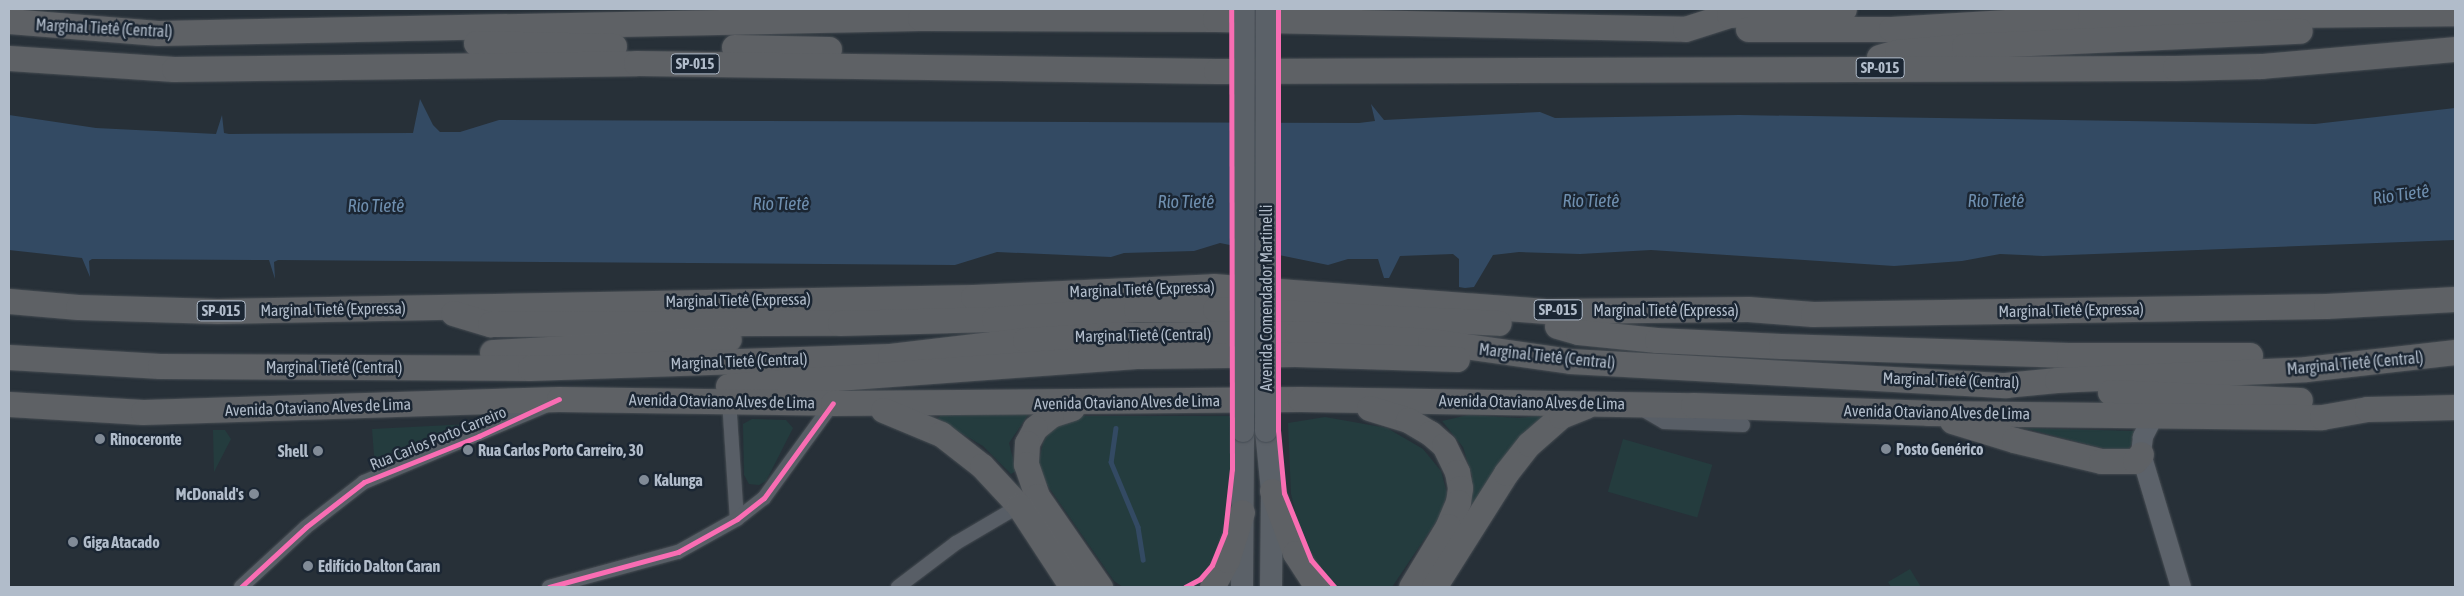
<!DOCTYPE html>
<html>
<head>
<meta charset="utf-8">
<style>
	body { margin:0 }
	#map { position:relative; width:2464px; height:596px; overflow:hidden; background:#273038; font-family:"Asap Condensed",sans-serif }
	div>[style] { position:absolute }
	.green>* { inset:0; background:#243c3e; transform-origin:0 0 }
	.water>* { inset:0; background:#334a63 }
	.stream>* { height:4.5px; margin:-2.25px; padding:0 2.25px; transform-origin:2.25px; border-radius:2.25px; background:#334a63 }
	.roads { filter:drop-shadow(0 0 1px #464c52) drop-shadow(0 0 1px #464c52) }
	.street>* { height:14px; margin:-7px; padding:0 7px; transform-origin:7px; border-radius:7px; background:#585e66 }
	.secondary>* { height:20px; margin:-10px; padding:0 10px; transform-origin:10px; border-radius:10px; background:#5c626a }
	.primary>* { height:22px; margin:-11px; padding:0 11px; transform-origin:11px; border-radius:11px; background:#5b6168 }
	.highway>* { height:25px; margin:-12.5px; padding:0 12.5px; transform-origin:12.5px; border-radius:12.5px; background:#5e6165 }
	.bridges { filter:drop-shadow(0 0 1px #454c54) drop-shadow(0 0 1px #454c54) }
	.primary-bridge>* { height:22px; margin:-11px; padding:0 11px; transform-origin:11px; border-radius:11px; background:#5b6168 }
	.cycleway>* { height:5px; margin:-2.5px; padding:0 2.5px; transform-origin:2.5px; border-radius:2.5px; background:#f96db3 }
	.dots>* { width:14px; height:14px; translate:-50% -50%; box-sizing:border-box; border:2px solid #1b2633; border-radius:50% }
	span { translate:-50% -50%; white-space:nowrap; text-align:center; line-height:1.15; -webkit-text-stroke:5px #1b2633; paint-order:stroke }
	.shield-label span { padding:1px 4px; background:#1b2633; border:1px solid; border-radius:4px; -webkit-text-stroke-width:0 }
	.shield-label { font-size:15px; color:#b1bcca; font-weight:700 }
	.street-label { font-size:16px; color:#b1bcca }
	.poi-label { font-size:16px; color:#b1bcca; font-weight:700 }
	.left { translate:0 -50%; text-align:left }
	.right { translate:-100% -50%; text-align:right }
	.water-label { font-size:18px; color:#6f8faf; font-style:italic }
	.frame { position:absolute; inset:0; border:10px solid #b1bcca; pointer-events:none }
</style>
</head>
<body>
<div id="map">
	<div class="green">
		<i style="clip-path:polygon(1025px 413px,1028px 415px,1009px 443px,1016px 471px,1011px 474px,983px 446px,937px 419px,942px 414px)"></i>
		<i style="clip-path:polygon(1554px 414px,1430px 575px,1471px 491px,1472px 476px,1463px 447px,1442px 421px,1468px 415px,1519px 418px)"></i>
		<i style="clip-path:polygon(1082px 416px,1233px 416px,1228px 525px,1210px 574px,1198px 586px,1123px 587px,1114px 581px,1043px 479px,1038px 467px,1043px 443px,1051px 429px)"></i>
		<i style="clip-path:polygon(1325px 417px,1387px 428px,1423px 449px,1441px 471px,1447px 493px,1442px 513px,1392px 587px,1335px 587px,1305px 551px,1291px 494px,1288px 423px)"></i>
		<i style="clip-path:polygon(752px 419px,786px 420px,793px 428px,766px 481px,759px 485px,749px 484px,744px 475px,743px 424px)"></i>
		<i style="clip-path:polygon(470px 424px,430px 439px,375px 468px,372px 429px)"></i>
		<i style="clip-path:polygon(2024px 428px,2134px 431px,2138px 435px,2125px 454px)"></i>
		<i style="clip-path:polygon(213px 430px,225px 430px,231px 439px,214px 472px)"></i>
		<i style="left:1623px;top:439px;width:93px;height:55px;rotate:16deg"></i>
		<i style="clip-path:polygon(1910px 569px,1921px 587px,1891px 587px,1888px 582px)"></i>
	</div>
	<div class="water">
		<i style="clip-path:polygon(420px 99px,433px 125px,440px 132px,460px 132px,499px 120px,1359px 123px,1375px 121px,1371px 104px,1384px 120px,1540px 112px,1555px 118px,1739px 115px,2315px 124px,2455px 108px,2455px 240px,2043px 256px,2000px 254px,1962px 261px,1894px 266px,1651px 250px,1580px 254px,1519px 252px,1493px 255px,1474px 287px,1465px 288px,1459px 287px,1459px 259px,1453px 254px,1400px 256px,1389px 278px,1384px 278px,1378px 259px,1348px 259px,1328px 265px,1220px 243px,1194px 251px,1124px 253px,1111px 257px,997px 252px,955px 265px,278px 260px,274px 262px,275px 279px,269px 260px,92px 259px,89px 261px,90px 277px,82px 258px,9px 250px,9px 115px,96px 128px,216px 134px,222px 115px,224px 133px,229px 134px,413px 133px)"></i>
	</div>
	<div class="stream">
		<i style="left:1116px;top:428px;width:34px;rotate:98deg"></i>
		<i style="left:1111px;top:462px;width:70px;rotate:67.4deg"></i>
		<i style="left:1138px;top:527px;width:33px;rotate:81deg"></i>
	</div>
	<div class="roads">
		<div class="street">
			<i style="left:729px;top:400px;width:119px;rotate:86.2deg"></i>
			<i style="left:1640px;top:408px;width:28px;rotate:30deg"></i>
			<i style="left:1664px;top:422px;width:79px;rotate:2.2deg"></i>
			<i style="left:241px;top:587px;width:88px;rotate:-42.7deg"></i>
			<i style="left:306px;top:527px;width:73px;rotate:-37.8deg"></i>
			<i style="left:364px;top:482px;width:202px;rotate:-22.8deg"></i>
			<i style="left:549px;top:587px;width:134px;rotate:-15.2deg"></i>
			<i style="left:678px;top:552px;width:68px;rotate:-29.2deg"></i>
			<i style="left:737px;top:519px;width:34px;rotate:-38deg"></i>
			<i style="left:764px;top:498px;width:117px;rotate:-54deg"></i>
			<i style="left:898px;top:587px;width:73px;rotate:-37.2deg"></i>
			<i style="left:956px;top:543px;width:73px;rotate:-30.4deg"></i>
		</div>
		<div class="secondary">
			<i style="left:2154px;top:415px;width:25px;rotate:117deg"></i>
			<i style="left:2143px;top:437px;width:17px;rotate:97deg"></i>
			<i style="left:2141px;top:454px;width:139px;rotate:73.3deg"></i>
		</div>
		<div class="primary">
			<i style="left:1266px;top:431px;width:60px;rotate:84.3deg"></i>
			<i style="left:1272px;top:491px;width:96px;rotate:90.6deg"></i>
			<i style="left:1242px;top:587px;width:156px;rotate:-89.6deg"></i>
		</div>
		<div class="highway">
			<i style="left:9px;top:21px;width:149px;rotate:4.6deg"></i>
			<i style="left:158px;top:33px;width:762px;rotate:-1.13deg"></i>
			<i style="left:920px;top:18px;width:295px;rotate:0.2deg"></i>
			<i style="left:1215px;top:19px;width:470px;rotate:1.2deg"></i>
			<i style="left:1685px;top:29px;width:46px;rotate:-17.7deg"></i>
			<i style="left:1729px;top:15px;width:115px;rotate:-3deg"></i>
			<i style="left:1748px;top:29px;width:143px"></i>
			<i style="left:1891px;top:29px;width:199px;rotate:-3.5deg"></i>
			<i style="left:2090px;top:17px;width:365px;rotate:-0.6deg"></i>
			<i style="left:476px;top:43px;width:138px;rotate:1.2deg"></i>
			<i style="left:734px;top:47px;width:95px;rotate:1.2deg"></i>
			<i style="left:1879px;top:57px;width:19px;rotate:-16deg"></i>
			<i style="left:1897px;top:52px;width:67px;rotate:-5.1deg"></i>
			<i style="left:1964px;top:46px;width:336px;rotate:-2.6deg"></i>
			<i style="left:9px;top:58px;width:165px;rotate:3.8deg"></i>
			<i style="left:174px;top:69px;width:462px;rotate:-0.7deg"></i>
			<i style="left:636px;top:63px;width:580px;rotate:0.79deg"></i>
			<i style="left:1216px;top:71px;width:959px;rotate:-0.18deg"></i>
			<i style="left:2175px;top:68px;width:86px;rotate:-1.3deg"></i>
			<i style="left:2261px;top:66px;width:195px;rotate:-5deg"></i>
			<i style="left:9px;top:301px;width:69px;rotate:5deg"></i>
			<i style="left:78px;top:307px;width:139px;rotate:1.6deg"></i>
			<i style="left:217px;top:311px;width:756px;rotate:-1.06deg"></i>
			<i style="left:973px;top:297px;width:240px;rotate:-2.6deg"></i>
			<i style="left:1213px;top:286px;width:337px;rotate:4.3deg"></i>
			<i style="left:1549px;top:311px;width:199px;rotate:-0.6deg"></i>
			<i style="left:1748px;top:309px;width:65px;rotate:4.4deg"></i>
			<i style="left:1813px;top:314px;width:513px;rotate:-0.89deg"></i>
			<i style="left:2326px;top:306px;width:129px;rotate:-3.1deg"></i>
			<i style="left:453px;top:313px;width:39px;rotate:17deg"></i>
			<i style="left:490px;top:324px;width:350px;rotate:-0.2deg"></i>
			<i style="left:840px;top:323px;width:154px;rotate:-1.5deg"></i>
			<i style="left:994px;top:319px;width:142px;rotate:-4deg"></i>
			<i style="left:1136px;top:309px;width:79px"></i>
			<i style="left:1215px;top:309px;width:284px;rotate:2.8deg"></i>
			<i style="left:1557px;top:326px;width:22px;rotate:16deg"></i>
			<i style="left:1578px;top:332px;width:79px;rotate:5.8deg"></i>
			<i style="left:1657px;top:340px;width:124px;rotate:2.8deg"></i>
			<i style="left:1781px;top:346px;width:288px;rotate:1.8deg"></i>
			<i style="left:2069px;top:355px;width:181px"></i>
			<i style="left:492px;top:352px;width:237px;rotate:-3.1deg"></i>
			<i style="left:9px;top:357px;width:151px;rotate:3.4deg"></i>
			<i style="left:160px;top:366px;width:370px;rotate:0.3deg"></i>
			<i style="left:530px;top:368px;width:360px;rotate:-1.9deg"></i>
			<i style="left:890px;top:356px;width:136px;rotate:-6.8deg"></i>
			<i style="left:1025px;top:340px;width:83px;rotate:-3.4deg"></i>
			<i style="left:1108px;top:335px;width:189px;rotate:-0.6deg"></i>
			<i style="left:1297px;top:333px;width:133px;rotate:3.4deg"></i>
			<i style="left:1430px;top:341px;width:141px;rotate:8.1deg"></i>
			<i style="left:1570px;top:361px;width:436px;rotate:3.2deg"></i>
			<i style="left:2005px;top:385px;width:52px;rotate:-5.5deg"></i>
			<i style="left:2057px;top:380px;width:249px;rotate:-2.5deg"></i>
			<i style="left:2306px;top:369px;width:150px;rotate:-6.5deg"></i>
			<i style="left:728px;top:386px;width:413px;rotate:-4.2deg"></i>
			<i style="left:1140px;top:356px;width:155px;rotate:-0.7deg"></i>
			<i style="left:1295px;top:354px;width:162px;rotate:1.8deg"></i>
			<i style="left:2110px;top:392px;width:190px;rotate:2.4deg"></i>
			<i style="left:9px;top:404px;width:134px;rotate:3.4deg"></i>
			<i style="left:143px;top:412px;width:416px;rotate:-1.8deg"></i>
			<i style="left:559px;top:399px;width:274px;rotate:0.8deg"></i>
			<i style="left:833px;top:403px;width:467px;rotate:-0.5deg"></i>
			<i style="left:1300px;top:399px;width:393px;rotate:0.9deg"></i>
			<i style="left:1693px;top:405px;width:235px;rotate:1.9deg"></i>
			<i style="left:1928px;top:413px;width:394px;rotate:0.6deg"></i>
			<i style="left:2322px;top:417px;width:46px;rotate:-10.1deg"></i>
			<i style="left:2367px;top:409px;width:88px;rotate:-1.3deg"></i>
			<i style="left:1072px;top:408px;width:22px;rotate:162deg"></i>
			<i style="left:1051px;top:415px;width:21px;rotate:141deg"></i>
			<i style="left:1035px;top:428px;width:17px;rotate:118deg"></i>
			<i style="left:1027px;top:443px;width:21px;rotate:93deg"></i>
			<i style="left:1026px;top:464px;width:34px;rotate:71deg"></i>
			<i style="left:1037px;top:496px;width:111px;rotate:55.3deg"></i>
			<i style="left:1369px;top:408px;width:41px;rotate:17.1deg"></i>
			<i style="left:1408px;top:420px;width:26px;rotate:31deg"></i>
			<i style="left:1430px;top:433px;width:18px;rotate:41deg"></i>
			<i style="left:1444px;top:445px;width:30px;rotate:64deg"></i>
			<i style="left:1457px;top:472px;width:16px;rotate:79deg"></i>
			<i style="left:1460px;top:488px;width:14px;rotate:98deg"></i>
			<i style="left:1458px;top:502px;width:26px;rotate:113deg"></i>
			<i style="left:1448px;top:526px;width:71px;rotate:121.2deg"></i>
			<i style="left:883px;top:410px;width:63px;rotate:22.5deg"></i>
			<i style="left:941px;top:434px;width:52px;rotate:38deg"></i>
			<i style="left:982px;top:466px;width:54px;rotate:47.2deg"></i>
			<i style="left:1019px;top:506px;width:97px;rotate:56.8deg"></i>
			<i style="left:1952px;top:421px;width:65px;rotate:17deg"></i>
			<i style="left:2014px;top:440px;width:89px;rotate:13.6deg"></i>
			<i style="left:2101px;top:461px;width:34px"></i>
			<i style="left:2135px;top:461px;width:9px;rotate:-49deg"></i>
			<i style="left:1272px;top:491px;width:66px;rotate:69.6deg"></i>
			<i style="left:1295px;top:553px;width:40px;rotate:57.1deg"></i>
			<i style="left:1212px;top:587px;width:31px;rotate:-61deg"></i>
			<i style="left:1227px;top:560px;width:50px;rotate:-72.6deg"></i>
			<i style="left:1434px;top:587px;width:135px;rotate:-57.7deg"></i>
			<i style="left:1506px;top:473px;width:37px;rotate:-52deg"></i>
			<i style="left:1529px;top:444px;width:43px;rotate:-41.2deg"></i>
			<i style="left:1561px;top:416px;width:27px;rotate:-22deg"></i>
		</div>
	</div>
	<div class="bridges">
		<div class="primary-bridge">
			<i style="left:1243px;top:431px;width:422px;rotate:-89.9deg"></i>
			<i style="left:1266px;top:431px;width:422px;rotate:-89.9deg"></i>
		</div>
	</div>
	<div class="cycleway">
		<i style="left:1278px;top:9px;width:421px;rotate:90deg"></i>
		<i style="left:1278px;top:430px;width:63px;rotate:84.6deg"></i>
		<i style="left:1284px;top:493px;width:72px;rotate:68.1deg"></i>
		<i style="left:1311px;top:560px;width:35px;rotate:49deg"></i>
		<i style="left:241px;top:587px;width:88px;rotate:-42.7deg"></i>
		<i style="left:306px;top:527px;width:73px;rotate:-37.8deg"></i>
		<i style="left:364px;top:482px;width:124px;rotate:-21.8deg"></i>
		<i style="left:479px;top:436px;width:88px;rotate:-24.8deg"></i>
		<i style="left:549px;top:587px;width:134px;rotate:-15.2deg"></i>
		<i style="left:678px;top:552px;width:68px;rotate:-29.2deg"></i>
		<i style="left:737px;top:519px;width:34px;rotate:-38deg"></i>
		<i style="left:764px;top:498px;width:117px;rotate:-54deg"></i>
		<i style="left:1185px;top:587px;width:17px;rotate:-28deg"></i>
		<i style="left:1200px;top:579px;width:18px;rotate:-49deg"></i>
		<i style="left:1212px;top:565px;width:35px;rotate:-68deg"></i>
		<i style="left:1225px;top:532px;width:63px;rotate:-83.7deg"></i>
		<i style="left:1232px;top:469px;width:460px;rotate:-90.1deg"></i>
	</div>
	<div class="dots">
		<i style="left:100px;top:439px;background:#818b97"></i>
		<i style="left:1886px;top:449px;background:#818b97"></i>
		<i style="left:468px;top:450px;background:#818b97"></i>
		<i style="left:318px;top:451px;background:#818b97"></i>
		<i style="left:644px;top:480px;background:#818b97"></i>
		<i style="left:254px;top:494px;background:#818b97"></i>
		<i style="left:73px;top:542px;background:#818b97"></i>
		<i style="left:308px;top:566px;background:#818b97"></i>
	</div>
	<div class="shield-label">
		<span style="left:695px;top:64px">SP-015</span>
		<span style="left:1880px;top:68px">SP-015</span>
		<span style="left:1558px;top:310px">SP-015</span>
		<span style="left:221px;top:311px">SP-015</span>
	</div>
	<div class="street-label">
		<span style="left:104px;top:28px;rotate:3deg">Marginal Tietê (Central)</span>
		<span style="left:1142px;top:289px;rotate:-2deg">Marginal Tietê (Expressa)</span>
		<span style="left:1266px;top:298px;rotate:-90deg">Avenida Comendador Martinelli</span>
		<span style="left:738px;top:300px;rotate:-1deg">Marginal Tietê (Expressa)</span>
		<span style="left:333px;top:309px;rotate:-1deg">Marginal Tietê (Expressa)</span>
		<span style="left:1666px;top:310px">Marginal Tietê (Expressa)</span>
		<span style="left:2071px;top:310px;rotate:-1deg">Marginal Tietê (Expressa)</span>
		<span style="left:1143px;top:335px;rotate:-1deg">Marginal Tietê (Central)</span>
		<span style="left:1547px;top:356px;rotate:6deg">Marginal Tietê (Central)</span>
		<span style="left:739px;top:361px;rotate:-2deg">Marginal Tietê (Central)</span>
		<span style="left:2355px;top:363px;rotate:-5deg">Marginal Tietê (Central)</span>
		<span style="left:334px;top:367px">Marginal Tietê (Central)</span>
		<span style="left:1951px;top:380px;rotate:2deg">Marginal Tietê (Central)</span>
		<span style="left:722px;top:401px;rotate:1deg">Avenida Otaviano Alves de Lima</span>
		<span style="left:1127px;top:402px;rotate:-1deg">Avenida Otaviano Alves de Lima</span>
		<span style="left:1532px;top:402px;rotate:1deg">Avenida Otaviano Alves de Lima</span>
		<span style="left:318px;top:407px;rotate:-2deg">Avenida Otaviano Alves de Lima</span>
		<span style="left:1937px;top:412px;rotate:1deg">Avenida Otaviano Alves de Lima</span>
		<span style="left:438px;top:438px;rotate:-22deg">Rua Carlos Porto Carreiro</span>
	</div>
	<div class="poi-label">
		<span class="left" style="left:110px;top:439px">Rinoceronte</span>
		<span class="left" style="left:1896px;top:449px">Posto Genérico</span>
		<span class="left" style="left:478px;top:450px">Rua Carlos Porto Carreiro, 30</span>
		<span class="right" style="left:308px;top:451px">Shell</span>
		<span class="left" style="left:654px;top:480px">Kalunga</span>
		<span class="right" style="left:244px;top:494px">McDonald's</span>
		<span class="left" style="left:83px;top:542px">Giga Atacado</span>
		<span class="left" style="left:318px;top:566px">Edifício Dalton Caran</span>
	</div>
	<div class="water-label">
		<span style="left:2401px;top:195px;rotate:-8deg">Rio Tietê</span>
		<span style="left:1591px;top:201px">Rio Tietê</span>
		<span style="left:1996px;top:201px">Rio Tietê</span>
		<span style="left:1186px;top:202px">Rio Tietê</span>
		<span style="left:781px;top:204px">Rio Tietê</span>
		<span style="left:376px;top:206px">Rio Tietê</span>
	</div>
	<div class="frame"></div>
</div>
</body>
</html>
